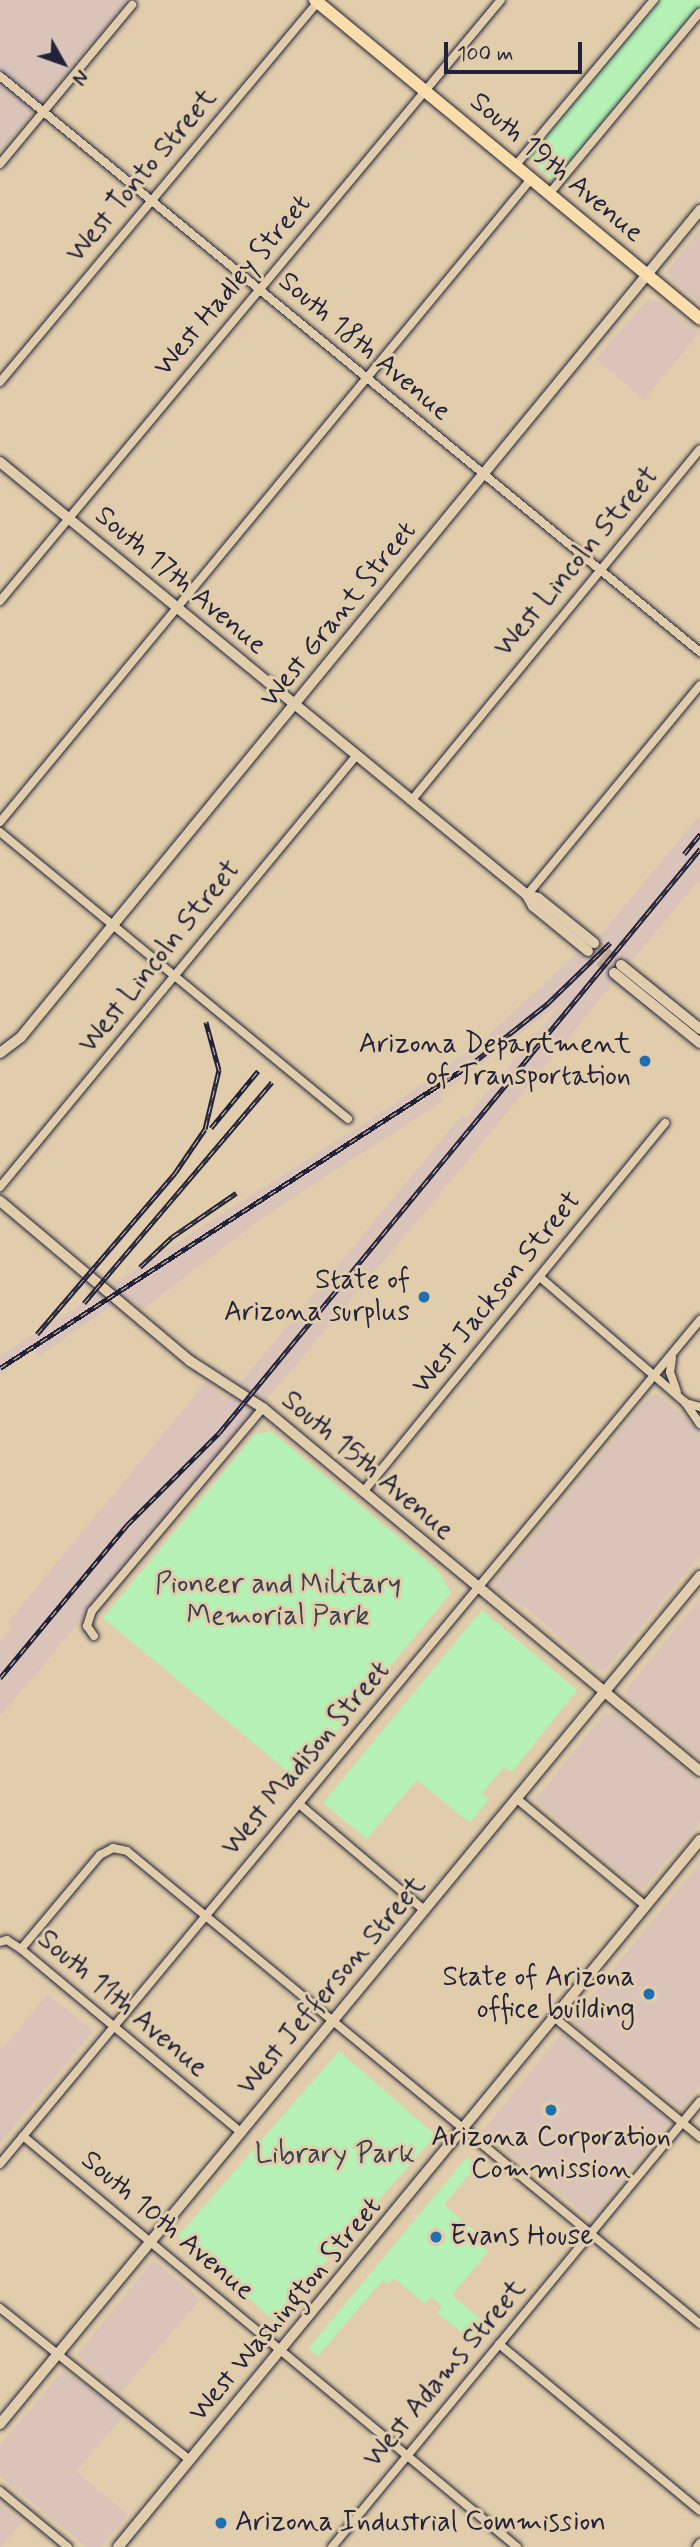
<!DOCTYPE html>
<html>
<head>
<meta charset="utf-8">
<style>
	body { margin:0 }
	#map { position:relative; width:700px; height:2547px; overflow:hidden; background:#e1cdab; font-family:Mynerve,sans-serif }
	div>[style] { position:absolute }
	.built>* { inset:0; background:#dac4ba; transform-origin:0 0 }
	.green>* { inset:0; background:#b5f0b4; transform-origin:0 0 }
	.secondary-tunnel>* { height:10px; margin-top:-5px; transform-origin:0; background:repeating-linear-gradient(90deg,#bbab95 0 10px,transparent 0 15px) }
	.roads { filter:drop-shadow(0 0 2px #22223b) drop-shadow(0 0 2px #22223b) }
	.street>* { height:8px; margin:-4px; padding:0 4px; transform-origin:4px; border-radius:4px; background:#e1cdab }
	.secondary>* { height:10px; margin:-5px; padding:0 5px; transform-origin:5px; border-radius:5px; background:#e1cdab }
	.primary>* { height:12px; margin:-6px; padding:0 6px; transform-origin:6px; border-radius:6px; background:#f9ddab }
	.rail>* { height:5px; margin-top:-2.5px; transform-origin:0; background:repeating-linear-gradient(90deg,#e1cdab 0 8px,#22223b 0 16px); box-sizing:border-box; border-block:2px solid #22223b }
	.dots>* { width:19px; height:19px; translate:-50% -50%; box-sizing:border-box; border:4px solid #e1cdab; border-radius:50% }
	span { translate:-50% -50%; white-space:nowrap; text-align:center; line-height:1.15; -webkit-text-stroke:6px #e1cdab; paint-order:stroke }
	.street-label { font-size:28px; color:#22223b }
	.poi-label { font-size:28px; color:#22223b }
	.right { translate:-100% -50%; text-align:right }
	.left { translate:0 -50%; text-align:left }
	.park-label { font-size:28px; color:#38414d }
	.north { position:absolute; left:28px; top:28px; width:70px; height:70px; -webkit-text-stroke:5px #e1cdab; paint-order:stroke; rotate:130deg; font-size:19px; font-weight:700; line-height:28px; text-align:center; color:#22223b }
	.north::after { content:''; display:block; margin:auto; width:24px; height:32px; background:#22223b; clip-path:polygon(50% 0,100% 100%,50% 72%,0 100%) }
	.scale { position:absolute; left:444px; top:42px; width:138px; height:32px; box-sizing:border-box; border:4px solid #22223b; border-top:0; padding-left:9px; font-size:21px; line-height:24px; white-space:nowrap; color:#22223b; -webkit-text-stroke:5px #e1cdab; paint-order:stroke }
</style>
</head>
<body>
<div id="map">
	<div class="built">
		<i style="clip-path:polygon(0 0,127px 0,0 151px)"></i>
		<i style="clip-path:polygon(700px 229px,700px 303px,671px 279px,668px 270px)"></i>
		<i style="clip-path:polygon(647px 300px,659px 301px,699px 333px,644px 400px,596px 359px)"></i>
		<i style="clip-path:polygon(700px 815px,700px 879px,631px 962px,625px 956px,608px 978px,614px 982px,449px 1183px,0 1716px,0 1642px,13px 1626px,7px 1623px,206px 1382px,227px 1399px,462px 1115px,466px 1118px,562px 1002px,441px 1095px,444px 1100px,265px 1216px,143px 1309px,126px 1296px,38px 1357px,33px 1351px,0 1374px,0 1356px,392px 1105px,482px 1041px,577px 953px,582px 957px)"></i>
		<i style="clip-path:polygon(658px 1394px,700px 1431px,700px 1555px,607px 1668px,598px 1671px,527px 1608px,497px 1590px,495px 1583px,650px 1395px)"></i>
		<i style="clip-path:polygon(700px 1598px,700px 1758px,629px 1699px,626px 1690px)"></i>
		<i style="clip-path:polygon(614px 1712px,700px 1783px,700px 1822px,642px 1890px,535px 1800px,604px 1714px)"></i>
		<i style="clip-path:polygon(700px 1862px,700px 2086px,680px 2108px,572px 2020px)"></i>
		<i style="clip-path:polygon(48px 1994px,93px 2031px,0 2143px,0 2051px)"></i>
		<i style="left:562px;top:2033px;width:139px;height:126px;rotate:39deg"></i>
		<i style="clip-path:polygon(156px 2262px,200px 2299px,120px 2394px,77px 2355px,151px 2263px)"></i>
		<i style="clip-path:polygon(64px 2370px,124px 2415px,76px 2471px,128px 2515px,101px 2547px,86px 2547px,0 2476px,0 2445px)"></i>
		<i style="clip-path:polygon(0 2504px,22px 2522px,1px 2547px,0 2547px)"></i>
	</div>
	<div class="green">
		<i style="clip-path:polygon(660px 0,700px 0,700px 8px,558px 179px,551px 180px,528px 157px)"></i>
		<i style="clip-path:polygon(271px 1431px,438px 1570px,451px 1593px,387px 1670px,381px 1671px,379px 1680px,297px 1779px,103px 1618px,255px 1434px)"></i>
		<i style="clip-path:polygon(482px 1610px,577px 1690px,512px 1772px,504px 1767px,482px 1793px,489px 1799px,470px 1823px,417px 1780px,367px 1839px,323px 1803px)"></i>
		<i style="left:339px;top:2051px;width:128px;height:246px;rotate:41deg"></i>
		<i style="clip-path:polygon(467px 2157px,477px 2165px,444px 2205px,485px 2239px,487px 2253px,452px 2295px,488px 2326px,476px 2343px,437px 2313px,442px 2306px,431px 2297px,425px 2304px,394px 2278px,389px 2284px,383px 2280px,318px 2356px,308px 2349px)"></i>
	</div>
	<div class="secondary-tunnel">
		<i style="left:594px;top:943px;width:35px;rotate:39deg"></i>
		<i style="left:588px;top:951px;width:34px;rotate:40deg"></i>
	</div>
	<div class="roads">
		<div class="street">
			<i style="left:0;top:76px;width:907px;rotate:39.45deg"></i>
			<i style="left:0;top:164px;width:207px;rotate:-50.3deg"></i>
			<i style="left:515px;top:166px;width:217px;rotate:-50.1deg"></i>
			<i style="left:549px;top:194px;width:236px;rotate:-50.3deg"></i>
			<i style="left:0;top:382px;width:498px;rotate:-50.1deg"></i>
			<i style="left:0;top:601px;width:782px;rotate:-50.19deg"></i>
			<i style="left:411px;top:801px;width:455px;rotate:-50.6deg"></i>
			<i style="left:0;top:822px;width:834px;rotate:-50.45deg"></i>
			<i style="left:0;top:832px;width:451px;rotate:39.5deg"></i>
			<i style="left:527px;top:895px;width:272px;rotate:-50.5deg"></i>
			<i style="left:0;top:1187px;width:559px;rotate:-50.44deg"></i>
			<i style="left:541px;top:1278px;width:191px;rotate:40.8deg"></i>
			<i style="left:686px;top:1403px;width:15px;rotate:16deg"></i>
			<i style="left:672px;top:1358px;width:14px;rotate:98deg"></i>
			<i style="left:670px;top:1372px;width:21px;rotate:71deg"></i>
			<i style="left:685px;top:1402px;width:27px;rotate:56deg"></i>
			<i style="left:363px;top:1492px;width:477px;rotate:-50.7deg"></i>
			<i style="left:94px;top:1636px;width:12px;rotate:-125deg"></i>
			<i style="left:87px;top:1626px;width:16px;rotate:-72deg"></i>
			<i style="left:92px;top:1611px;width:265px;rotate:-49.9deg"></i>
			<i style="left:517px;top:1799px;width:168px;rotate:39.7deg"></i>
			<i style="left:299px;top:1804px;width:164px;rotate:40.3deg"></i>
			<i style="left:0;top:1942px;width:7px;rotate:-16deg"></i>
			<i style="left:7px;top:1940px;width:17px;rotate:33deg"></i>
			<i style="left:21px;top:1949px;width:286px;rotate:39.8deg"></i>
			<i style="left:21px;top:1949px;width:123px;rotate:-50deg"></i>
			<i style="left:100px;top:1855px;width:15px;rotate:-28deg"></i>
			<i style="left:113px;top:1848px;width:14px;rotate:12deg"></i>
			<i style="left:127px;top:1851px;width:743px;rotate:39.54deg"></i>
			<i style="left:555px;top:2018px;width:188px;rotate:39.4deg"></i>
			<i style="left:23px;top:2136px;width:643px;rotate:39.76deg"></i>
			<i style="left:0;top:2164px;width:1097px;rotate:-50.33deg"></i>
			<i style="left:0;top:2308px;width:243px;rotate:38.7deg"></i>
			<i style="left:499px;top:2344px;width:261px;rotate:39.7deg"></i>
			<i style="left:0;top:2491px;width:88px;rotate:39.5deg"></i>
			<i style="left:332px;top:2547px;width:578px;rotate:-50.47deg"></i>
			<i style="left:697px;top:2547px;width:5px;rotate:-53deg"></i>
		</div>
		<div class="secondary">
			<i style="left:0;top:462px;width:682px;rotate:39.41deg"></i>
			<i style="left:527px;top:895px;width:13px;rotate:61deg"></i>
			<i style="left:533px;top:906px;width:71px;rotate:39.3deg"></i>
			<i style="left:527px;top:895px;width:11px;rotate:15deg"></i>
			<i style="left:538px;top:898px;width:72px;rotate:38.8deg"></i>
			<i style="left:621px;top:965px;width:102px;rotate:39deg"></i>
			<i style="left:614px;top:973px;width:111px;rotate:39.1deg"></i>
			<i style="left:0;top:1053px;width:26px;rotate:-37deg"></i>
			<i style="left:21px;top:1037px;width:1070px;rotate:-50.61deg"></i>
			<i style="left:0;top:1201px;width:248px;rotate:40.1deg"></i>
			<i style="left:190px;top:1361px;width:87px;rotate:32.8deg"></i>
			<i style="left:263px;top:1408px;width:568px;rotate:39.72deg"></i>
			<i style="left:0;top:2424px;width:1100px;rotate:-50.46deg"></i>
			<i style="left:118px;top:2547px;width:916px;rotate:-50.54deg"></i>
		</div>
		<div class="primary">
			<i style="left:315px;top:0;width:500px;rotate:39.6deg"></i>
		</div>
	</div>
	<div class="rail">
		<i style="left:684px;top:854px;width:26px;rotate:-51deg"></i>
		<i style="left:211px;top:1128px;width:74px;rotate:-50.5deg"></i>
		<i style="left:140px;top:1267px;width:44px;rotate:-43.2deg"></i>
		<i style="left:172px;top:1237px;width:78px;rotate:-34.5deg"></i>
		<i style="left:84px;top:1303px;width:290px;rotate:-49.6deg"></i>
		<i style="left:37px;top:1334px;width:212px;rotate:-49.4deg"></i>
		<i style="left:175px;top:1173px;width:53px;rotate:-55.7deg"></i>
		<i style="left:205px;top:1129px;width:61px;rotate:-76.7deg"></i>
		<i style="left:219px;top:1070px;width:50px;rotate:-105.2deg"></i>
		<i style="left:0;top:1368px;width:563px;rotate:-32.81deg"></i>
		<i style="left:473px;top:1063px;width:95px;rotate:-38.6deg"></i>
		<i style="left:547px;top:1004px;width:88px;rotate:-44.1deg"></i>
		<i style="left:0;top:1678px;width:199px;rotate:-50.3deg"></i>
		<i style="left:127px;top:1525px;width:130px;rotate:-45deg"></i>
		<i style="left:219px;top:1433px;width:757px;rotate:-50.52deg"></i>
	</div>
	<div class="dots">
		<i style="left:645px;top:1061px;background:#1f6fb2"></i>
		<i style="left:424px;top:1297px;background:#1f6fb2"></i>
		<i style="left:649px;top:1994px;background:#1f6fb2"></i>
		<i style="left:551px;top:2110px;background:#1f6fb2"></i>
		<i style="left:436px;top:2237px;background:#1f6fb2"></i>
		<i style="left:221px;top:2523px;background:#1f6fb2"></i>
	</div>
	<div class="street-label">
		<span style="left:556px;top:168px;rotate:40deg">South 19th Avenue</span>
		<span style="left:142px;top:176px;rotate:-50deg">West Tonto Street</span>
		<span style="left:233px;top:286px;rotate:-50deg">West Hadley Street</span>
		<span style="left:364px;top:347px;rotate:40deg">South 18th Avenue</span>
		<span style="left:577px;top:562px;rotate:-50deg">West Lincoln Street</span>
		<span style="left:180px;top:581px;rotate:40deg">South 17th Avenue</span>
		<span style="left:339px;top:615px;rotate:-51deg">West Grant Street</span>
		<span style="left:160px;top:957px;rotate:-51deg">West Lincoln Street</span>
		<span style="left:497px;top:1293px;rotate:-51deg">West Jackson Street</span>
		<span style="left:367px;top:1466px;rotate:40deg">South 15th Avenue</span>
		<span style="left:306px;top:1759px;rotate:-50deg">West Madison Street</span>
		<span style="left:332px;top:1986px;rotate:-50deg">West Jefferson Street</span>
		<span style="left:122px;top:2004px;rotate:40deg">South 11th Avenue</span>
		<span style="left:167px;top:2226px;rotate:40deg">South 10th Avenue</span>
		<span style="left:286px;top:2310px;rotate:-50deg">West Washington Street</span>
		<span style="left:445px;top:2374px;rotate:-50deg">West Adams Street</span>
	</div>
	<div class="poi-label">
		<span class="right" style="left:631px;top:1061px">Arizona Department<br>of Transportation</span>
		<span class="right" style="left:410px;top:1297px">State of<br>Arizona surplus</span>
		<span class="right" style="left:635px;top:1994px">State of Arizona<br>office building</span>
		<span style="left:551px;top:2154px">Arizona Corporation<br>Commission</span>
		<span class="left" style="left:450px;top:2237px">Evans House</span>
		<span class="left" style="left:235px;top:2523px">Arizona Industrial Commission</span>
	</div>
	<div class="park-label">
		<span style="left:278px;top:1601px">Pioneer and Military<br>Memorial Park</span>
		<span style="left:335px;top:2155px">Library Park</span>
	</div>
	<div class="north">N</div>
	<div class="scale">100 m</div>
</div>
</body>
</html>
